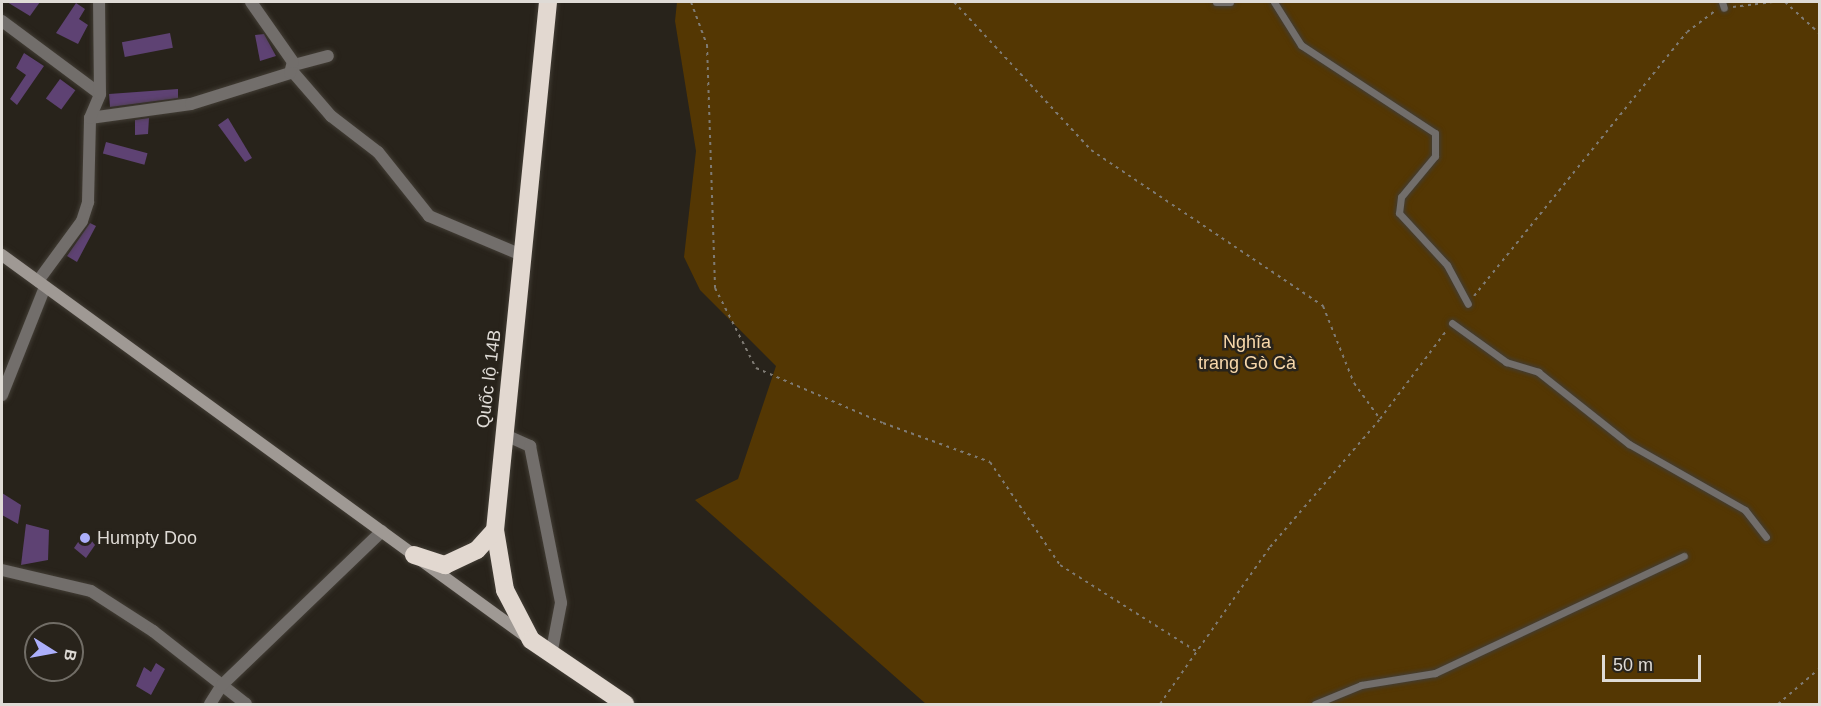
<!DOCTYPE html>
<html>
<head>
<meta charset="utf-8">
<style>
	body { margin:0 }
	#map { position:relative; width:1821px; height:706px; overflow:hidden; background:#28231b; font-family:Arial,sans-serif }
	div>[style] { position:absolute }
	.green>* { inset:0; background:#543703 }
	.building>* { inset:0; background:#5e4273; transform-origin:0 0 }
	.path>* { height:2px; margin-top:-1px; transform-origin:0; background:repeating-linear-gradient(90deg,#7f7b74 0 3px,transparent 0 7.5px) }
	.roads { filter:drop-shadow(0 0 2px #423d35) drop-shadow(0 0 2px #423d35) }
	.lane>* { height:7px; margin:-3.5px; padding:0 3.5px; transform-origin:3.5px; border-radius:3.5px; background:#726e6b }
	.street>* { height:12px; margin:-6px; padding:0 6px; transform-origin:6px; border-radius:6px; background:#726e6b }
	.secondary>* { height:12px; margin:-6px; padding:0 6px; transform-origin:6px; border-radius:6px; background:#9f9994 }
	.highway>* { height:18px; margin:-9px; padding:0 9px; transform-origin:9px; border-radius:9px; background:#e2d8d0 }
	.dots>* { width:16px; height:16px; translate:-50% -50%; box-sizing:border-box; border:3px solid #28231b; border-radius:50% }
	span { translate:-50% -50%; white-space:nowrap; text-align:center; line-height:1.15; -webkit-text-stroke:5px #28231b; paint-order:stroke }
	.park-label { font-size:18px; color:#f8d8ab }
	.street-label { font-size:18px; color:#dfdbd6 }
	.poi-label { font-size:18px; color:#dfdbd6 }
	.left { translate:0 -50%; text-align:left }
	.frame { position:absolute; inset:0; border:3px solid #dfdbd6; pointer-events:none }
	.north { position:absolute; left:24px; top:622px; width:60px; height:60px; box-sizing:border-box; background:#28231b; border:2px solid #716d66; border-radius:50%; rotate:101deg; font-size:16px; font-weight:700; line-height:24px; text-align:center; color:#dfdbd6 }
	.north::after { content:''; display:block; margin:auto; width:21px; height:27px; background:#acaffb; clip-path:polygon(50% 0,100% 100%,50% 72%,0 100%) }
	.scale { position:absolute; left:1602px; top:655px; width:99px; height:27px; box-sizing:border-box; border:3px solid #dfdbd6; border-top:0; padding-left:8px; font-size:18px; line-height:21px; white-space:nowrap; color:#dfdbd6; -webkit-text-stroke:4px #28231b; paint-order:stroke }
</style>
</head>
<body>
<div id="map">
	<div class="green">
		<i style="clip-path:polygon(677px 2px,1819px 2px,1819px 704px,926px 704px,695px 500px,738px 479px,776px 366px,700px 290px,684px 257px,696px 151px,675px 21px)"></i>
	</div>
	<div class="building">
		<i style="clip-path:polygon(7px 2px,40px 2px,30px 16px)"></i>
		<i style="clip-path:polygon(76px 3px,85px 9px,79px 19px,88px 25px,78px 44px,56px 33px)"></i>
		<i style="left:170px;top:33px;width:15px;height:49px;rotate:79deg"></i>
		<i style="clip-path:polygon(264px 34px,276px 56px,260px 61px,255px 35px)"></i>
		<i style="clip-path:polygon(24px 53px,44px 66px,17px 105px,10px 99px,26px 75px,16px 68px)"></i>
		<i style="left:60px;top:79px;width:19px;height:24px;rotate:36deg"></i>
		<i style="clip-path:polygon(178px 89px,178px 98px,110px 107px,109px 94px)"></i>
		<i style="clip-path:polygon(149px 118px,148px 134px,135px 135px,135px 120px)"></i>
		<i style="clip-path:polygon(228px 118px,252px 158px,245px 162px,218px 125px)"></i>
		<i style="left:106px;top:142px;width:43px;height:12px;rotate:15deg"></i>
		<i style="clip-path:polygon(90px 223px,96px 226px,77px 262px,67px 256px)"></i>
		<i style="clip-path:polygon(2px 493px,21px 505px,18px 524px,2px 515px)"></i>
		<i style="clip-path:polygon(26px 524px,49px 530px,48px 560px,21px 565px)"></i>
		<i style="clip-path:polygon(85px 532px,95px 545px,86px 558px,74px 548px)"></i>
		<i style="clip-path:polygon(156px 663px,165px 669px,151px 695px,136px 686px,144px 667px,151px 672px)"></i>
	</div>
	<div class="path">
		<i style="left:691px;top:2px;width:46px;rotate:69.6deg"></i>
		<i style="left:707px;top:45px;width:243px;rotate:88.1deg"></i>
		<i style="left:715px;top:288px;width:90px;rotate:62.9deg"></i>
		<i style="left:756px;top:368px;width:138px;rotate:23.4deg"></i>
		<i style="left:883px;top:423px;width:114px;rotate:20deg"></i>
		<i style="left:990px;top:462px;width:125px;rotate:55.8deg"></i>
		<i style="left:1060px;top:565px;width:161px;rotate:32.3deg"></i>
		<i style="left:954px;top:2px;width:202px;rotate:47.2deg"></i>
		<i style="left:1091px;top:150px;width:280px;rotate:33.9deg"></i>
		<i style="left:1323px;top:306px;width:83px;rotate:68.1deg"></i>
		<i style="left:1354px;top:383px;width:44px;rotate:54.2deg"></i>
		<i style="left:1785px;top:2px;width:47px;rotate:42.4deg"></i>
		<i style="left:1733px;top:7px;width:40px;rotate:-7.1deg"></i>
		<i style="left:1474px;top:296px;width:339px;rotate:-51.1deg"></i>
		<i style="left:1687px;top:32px;width:36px;rotate:-37deg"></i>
		<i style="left:1160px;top:704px;width:192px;rotate:-55deg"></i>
		<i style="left:1270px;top:547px;width:169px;rotate:-49.3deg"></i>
		<i style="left:1380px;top:419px;width:110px;rotate:-53.1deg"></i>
		<i style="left:1778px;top:704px;width:55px;rotate:-40.6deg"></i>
	</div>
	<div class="roads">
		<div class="lane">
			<i style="left:1216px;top:2px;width:14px"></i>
			<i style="left:1274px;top:2px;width:51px;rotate:57.9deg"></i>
			<i style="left:1301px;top:45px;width:160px;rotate:33.3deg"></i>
			<i style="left:1435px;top:133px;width:23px;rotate:90deg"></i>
			<i style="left:1435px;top:156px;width:53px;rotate:129.7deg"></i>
			<i style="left:1401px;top:197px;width:16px;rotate:97deg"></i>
			<i style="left:1399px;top:213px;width:71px;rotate:47.3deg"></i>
			<i style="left:1447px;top:265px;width:44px;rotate:61.7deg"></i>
			<i style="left:1722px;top:2px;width:6px;rotate:72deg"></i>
			<i style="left:1452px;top:323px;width:67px;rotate:35.8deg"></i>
			<i style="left:1506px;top:362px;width:34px;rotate:17deg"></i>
			<i style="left:1538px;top:372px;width:116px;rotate:38.4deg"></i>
			<i style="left:1629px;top:444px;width:133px;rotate:29.6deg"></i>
			<i style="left:1745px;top:510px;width:34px;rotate:52deg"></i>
			<i style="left:1315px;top:704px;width:50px;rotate:-22.4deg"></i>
			<i style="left:1361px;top:685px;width:75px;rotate:-9.2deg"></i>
			<i style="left:1435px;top:673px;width:275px;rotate:-25.2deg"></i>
		</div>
		<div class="street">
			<i style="left:2px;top:21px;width:122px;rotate:36.7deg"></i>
			<i style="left:294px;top:65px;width:35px;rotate:-15deg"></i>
			<i style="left:292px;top:71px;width:60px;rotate:49.1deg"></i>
			<i style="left:331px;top:116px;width:59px;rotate:37.5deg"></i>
			<i style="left:378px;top:152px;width:82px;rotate:51.4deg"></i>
			<i style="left:429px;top:216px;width:103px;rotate:22.8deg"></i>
			<i style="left:90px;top:118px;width:102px;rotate:-7.9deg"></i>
			<i style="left:191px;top:104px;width:104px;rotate:-17.4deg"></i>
			<i style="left:290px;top:73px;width:11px;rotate:-75deg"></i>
			<i style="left:293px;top:62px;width:73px;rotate:-125deg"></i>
			<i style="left:38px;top:281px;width:74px;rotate:-53.7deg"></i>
			<i style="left:82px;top:221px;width:20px;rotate:-72deg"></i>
			<i style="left:88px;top:202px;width:84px;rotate:-88.6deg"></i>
			<i style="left:90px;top:118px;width:26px;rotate:-67deg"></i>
			<i style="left:100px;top:94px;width:92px;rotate:-90.6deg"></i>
			<i style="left:2px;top:395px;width:116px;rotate:-68.3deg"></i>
			<i style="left:503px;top:434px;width:30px;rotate:24deg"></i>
			<i style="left:530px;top:446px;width:160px;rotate:78.8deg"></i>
			<i style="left:561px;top:603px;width:53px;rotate:100.9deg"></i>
			<i style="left:2px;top:570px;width:91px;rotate:13.3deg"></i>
			<i style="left:91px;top:591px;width:74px;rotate:32.8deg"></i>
			<i style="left:153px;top:631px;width:118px;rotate:38.1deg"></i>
			<i style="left:210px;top:704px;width:22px;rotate:-58deg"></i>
			<i style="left:222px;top:685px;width:222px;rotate:-43.9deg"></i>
		</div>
		<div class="secondary">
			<i style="left:2px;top:255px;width:651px;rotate:36.06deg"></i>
		</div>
		<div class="highway">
			<i style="left:548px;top:2px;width:531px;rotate:95.73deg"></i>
			<i style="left:495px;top:530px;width:61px;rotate:80.5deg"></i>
			<i style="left:505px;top:590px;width:56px;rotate:62.5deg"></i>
			<i style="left:531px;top:640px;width:114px;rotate:34.2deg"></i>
			<i style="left:414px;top:555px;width:33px;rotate:18deg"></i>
			<i style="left:445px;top:565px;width:35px;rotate:-25deg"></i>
			<i style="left:477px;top:550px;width:27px;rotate:-48deg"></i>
		</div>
	</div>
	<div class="dots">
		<i style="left:85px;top:538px;background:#acaffb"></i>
	</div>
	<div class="park-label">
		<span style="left:1247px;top:353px">Nghĩa<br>trang Gò Cà</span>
	</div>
	<div class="street-label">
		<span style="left:489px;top:379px;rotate:-83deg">Quốc lộ 14B</span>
	</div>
	<div class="poi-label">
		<span class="left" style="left:97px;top:538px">Humpty Doo</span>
	</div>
	<div class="frame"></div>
	<div class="north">B</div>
	<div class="scale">50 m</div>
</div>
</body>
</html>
